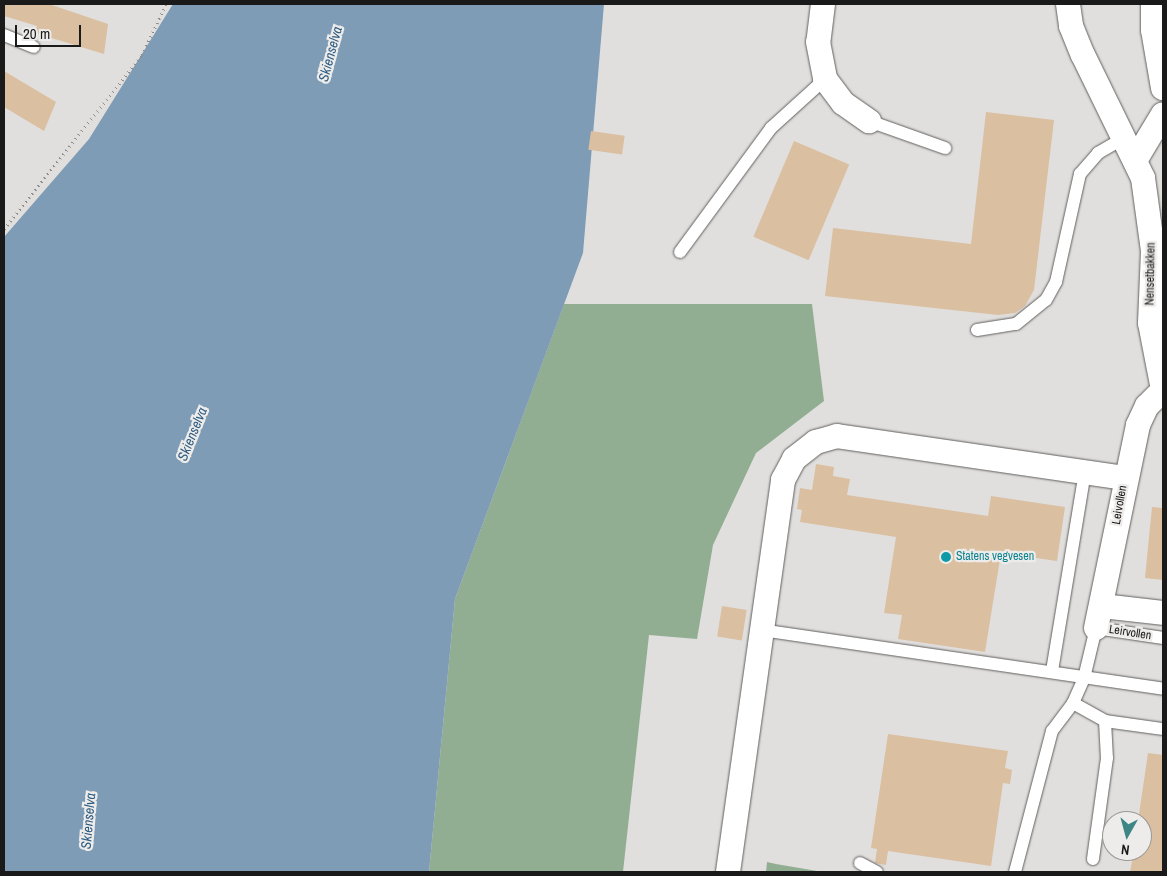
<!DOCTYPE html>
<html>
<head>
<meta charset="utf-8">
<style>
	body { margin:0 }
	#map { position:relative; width:1167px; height:876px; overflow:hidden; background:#e1dfdd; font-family:"Archivo Narrow",sans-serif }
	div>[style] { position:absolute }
	.forest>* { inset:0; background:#92ae92 }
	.water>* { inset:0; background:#7e9cb6 }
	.building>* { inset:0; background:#dabfa1; transform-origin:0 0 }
	.path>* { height:3px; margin-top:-1.5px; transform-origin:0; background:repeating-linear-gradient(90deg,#8e8d8c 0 1px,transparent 0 5px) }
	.roads { filter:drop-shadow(0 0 1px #615f5d) drop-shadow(0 0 1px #615f5d) }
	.lane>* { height:12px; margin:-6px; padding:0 6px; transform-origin:6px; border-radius:6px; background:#fff }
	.street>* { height:24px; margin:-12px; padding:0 12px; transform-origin:12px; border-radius:12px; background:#fff }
	.dots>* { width:14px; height:14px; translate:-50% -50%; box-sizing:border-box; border:2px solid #eeecea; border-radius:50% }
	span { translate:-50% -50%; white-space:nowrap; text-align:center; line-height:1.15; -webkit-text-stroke:4.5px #eeecea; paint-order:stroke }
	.street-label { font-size:12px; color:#1b1a1a }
	.culture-label { font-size:12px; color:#0d838f }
	.left { translate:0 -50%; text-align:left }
	.water-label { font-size:14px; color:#2d5c82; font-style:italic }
	.frame { position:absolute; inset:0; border:5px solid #1b1a1a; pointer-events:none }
	.north { position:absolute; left:1102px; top:811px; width:50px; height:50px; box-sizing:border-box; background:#eeecea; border:1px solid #9a9897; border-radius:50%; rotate:187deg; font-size:14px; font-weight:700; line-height:20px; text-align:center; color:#1b1a1a }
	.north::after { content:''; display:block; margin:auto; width:18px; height:22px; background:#3e8685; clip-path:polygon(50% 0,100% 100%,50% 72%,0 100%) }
	.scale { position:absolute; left:15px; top:25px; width:66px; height:22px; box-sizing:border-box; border:2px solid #1b1a1a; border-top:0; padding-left:6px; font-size:15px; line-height:18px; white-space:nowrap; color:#1b1a1a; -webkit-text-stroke:4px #eeecea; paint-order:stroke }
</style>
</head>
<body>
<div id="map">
	<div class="forest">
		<i style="clip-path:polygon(564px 304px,812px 304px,824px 401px,756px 453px,713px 545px,697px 639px,649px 635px,623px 872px,429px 872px,455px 599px)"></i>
		<i style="clip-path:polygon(767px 862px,776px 864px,823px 872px,766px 872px)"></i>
	</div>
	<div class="water">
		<i style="clip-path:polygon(173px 4px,604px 4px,583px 253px,455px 599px,429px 872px,4px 872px,4px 237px,89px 139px)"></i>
	</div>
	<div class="building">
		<i style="clip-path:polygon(4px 4px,49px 4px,108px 24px,104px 54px,35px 33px,37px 26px,4px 16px)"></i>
		<i style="clip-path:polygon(4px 71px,56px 102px,44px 131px,4px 107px)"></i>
		<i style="clip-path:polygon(986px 112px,1054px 120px,1034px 290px,1025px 306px,1015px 313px,998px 315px,825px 296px,833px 228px,971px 244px)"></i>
		<i style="left:591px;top:131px;width:34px;height:19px;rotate:8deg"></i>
		<i style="left:794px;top:141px;width:60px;height:104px;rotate:23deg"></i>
		<i style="clip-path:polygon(816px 464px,834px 467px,833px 476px,850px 479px,847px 495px,988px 516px,991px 496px,1065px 507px,1057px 561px,1001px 553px,985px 652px,898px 639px,902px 615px,884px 613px,896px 537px,800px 522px,802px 510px,797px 509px,800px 488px,812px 490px)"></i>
		<i style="clip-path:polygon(1152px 507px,1163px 508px,1163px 580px,1145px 578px)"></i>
		<i style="left:722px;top:606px;width:25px;height:31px;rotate:9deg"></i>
		<i style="clip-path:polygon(888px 734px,1008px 751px,1005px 768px,1012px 770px,1010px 784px,1003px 783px,991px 866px,888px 851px,886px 865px,875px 863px,877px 849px,871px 848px)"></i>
		<i style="clip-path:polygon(1148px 753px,1163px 755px,1163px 872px,1130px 872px,1134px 851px,1142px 851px,1142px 821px,1138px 821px)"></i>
	</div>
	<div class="path">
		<i style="left:4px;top:229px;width:222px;rotate:-51.6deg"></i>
		<i style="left:142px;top:55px;width:56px;rotate:-64.8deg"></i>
	</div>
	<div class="roads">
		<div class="lane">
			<i style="left:4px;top:35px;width:32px;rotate:22deg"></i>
			<i style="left:869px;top:121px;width:81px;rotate:19.6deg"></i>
			<i style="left:680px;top:252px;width:154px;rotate:-53.7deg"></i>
			<i style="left:771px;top:128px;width:73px;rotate:-42.2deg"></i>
			<i style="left:977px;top:330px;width:39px;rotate:-9deg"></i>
			<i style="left:1016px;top:324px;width:38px;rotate:-39deg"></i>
			<i style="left:1046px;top:300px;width:21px;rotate:-61deg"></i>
			<i style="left:1056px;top:282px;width:111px;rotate:-77.5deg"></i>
			<i style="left:1080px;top:174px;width:28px;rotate:-49deg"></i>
			<i style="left:1098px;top:153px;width:32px;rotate:-30deg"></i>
			<i style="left:761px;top:630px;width:406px;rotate:8.3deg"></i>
			<i style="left:1052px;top:671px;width:202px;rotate:-80.6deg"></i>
			<i style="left:1073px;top:703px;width:37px;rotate:29deg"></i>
			<i style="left:1105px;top:721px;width:37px;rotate:87deg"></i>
			<i style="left:1107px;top:758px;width:102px;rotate:97.9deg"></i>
			<i style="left:1105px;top:721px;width:59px;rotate:7.9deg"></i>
			<i style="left:860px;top:863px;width:19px;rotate:28deg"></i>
			<i style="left:1015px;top:872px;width:146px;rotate:-75.3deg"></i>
			<i style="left:1052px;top:731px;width:35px;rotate:-53deg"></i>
			<i style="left:1073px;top:703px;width:27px;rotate:-66deg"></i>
			<i style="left:1084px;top:678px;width:51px;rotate:-76.5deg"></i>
			<i style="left:1096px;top:628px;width:68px;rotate:8.5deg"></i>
		</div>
		<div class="street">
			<i style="left:823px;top:4px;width:38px;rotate:97deg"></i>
			<i style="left:818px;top:42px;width:38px;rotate:79deg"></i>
			<i style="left:825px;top:79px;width:30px;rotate:53deg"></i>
			<i style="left:843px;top:103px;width:32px;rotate:35deg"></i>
			<i style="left:1068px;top:4px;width:22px;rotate:82deg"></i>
			<i style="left:1071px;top:26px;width:31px;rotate:68deg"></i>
			<i style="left:1083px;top:55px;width:137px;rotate:64deg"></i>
			<i style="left:1143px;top:178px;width:74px;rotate:82.2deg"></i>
			<i style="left:1153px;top:251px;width:72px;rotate:92.4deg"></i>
			<i style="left:1150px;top:323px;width:68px;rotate:79deg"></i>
			<i style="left:1153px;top:4px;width:26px;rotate:90deg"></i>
			<i style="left:1153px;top:30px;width:59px;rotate:80.2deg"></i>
			<i style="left:1136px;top:159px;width:52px;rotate:-59deg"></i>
			<i style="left:1102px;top:606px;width:61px;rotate:6.5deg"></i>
			<i style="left:1096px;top:628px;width:207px;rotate:-78.3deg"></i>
			<i style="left:1138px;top:425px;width:21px;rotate:-65deg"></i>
			<i style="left:1147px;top:406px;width:23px;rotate:-45deg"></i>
			<i style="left:728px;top:872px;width:396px;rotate:-82deg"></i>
			<i style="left:783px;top:480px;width:24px;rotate:-62deg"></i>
			<i style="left:794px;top:459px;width:28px;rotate:-38deg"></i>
			<i style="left:816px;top:442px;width:22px;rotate:-16deg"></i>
			<i style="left:837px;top:436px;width:290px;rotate:8.3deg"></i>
		</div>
	</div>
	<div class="dots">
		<i style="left:946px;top:557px;background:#0f9aa8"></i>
	</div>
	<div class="street-label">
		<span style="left:1151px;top:274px;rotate:-89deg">Nensetbakken</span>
		<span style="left:1120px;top:505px;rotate:-80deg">Leivollen</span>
		<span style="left:1130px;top:633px;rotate:9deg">Leirvollen</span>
	</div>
	<div class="culture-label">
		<span class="left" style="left:956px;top:557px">Statens vegvesen</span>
	</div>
	<div class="water-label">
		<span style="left:330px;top:54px;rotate:-75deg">Skienselva</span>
		<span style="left:192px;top:434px;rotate:-68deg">Skienselva</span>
		<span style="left:88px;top:821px;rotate:-85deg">Skienselva</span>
	</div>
	<div class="frame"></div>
	<div class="north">N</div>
	<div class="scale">20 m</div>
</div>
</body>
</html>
